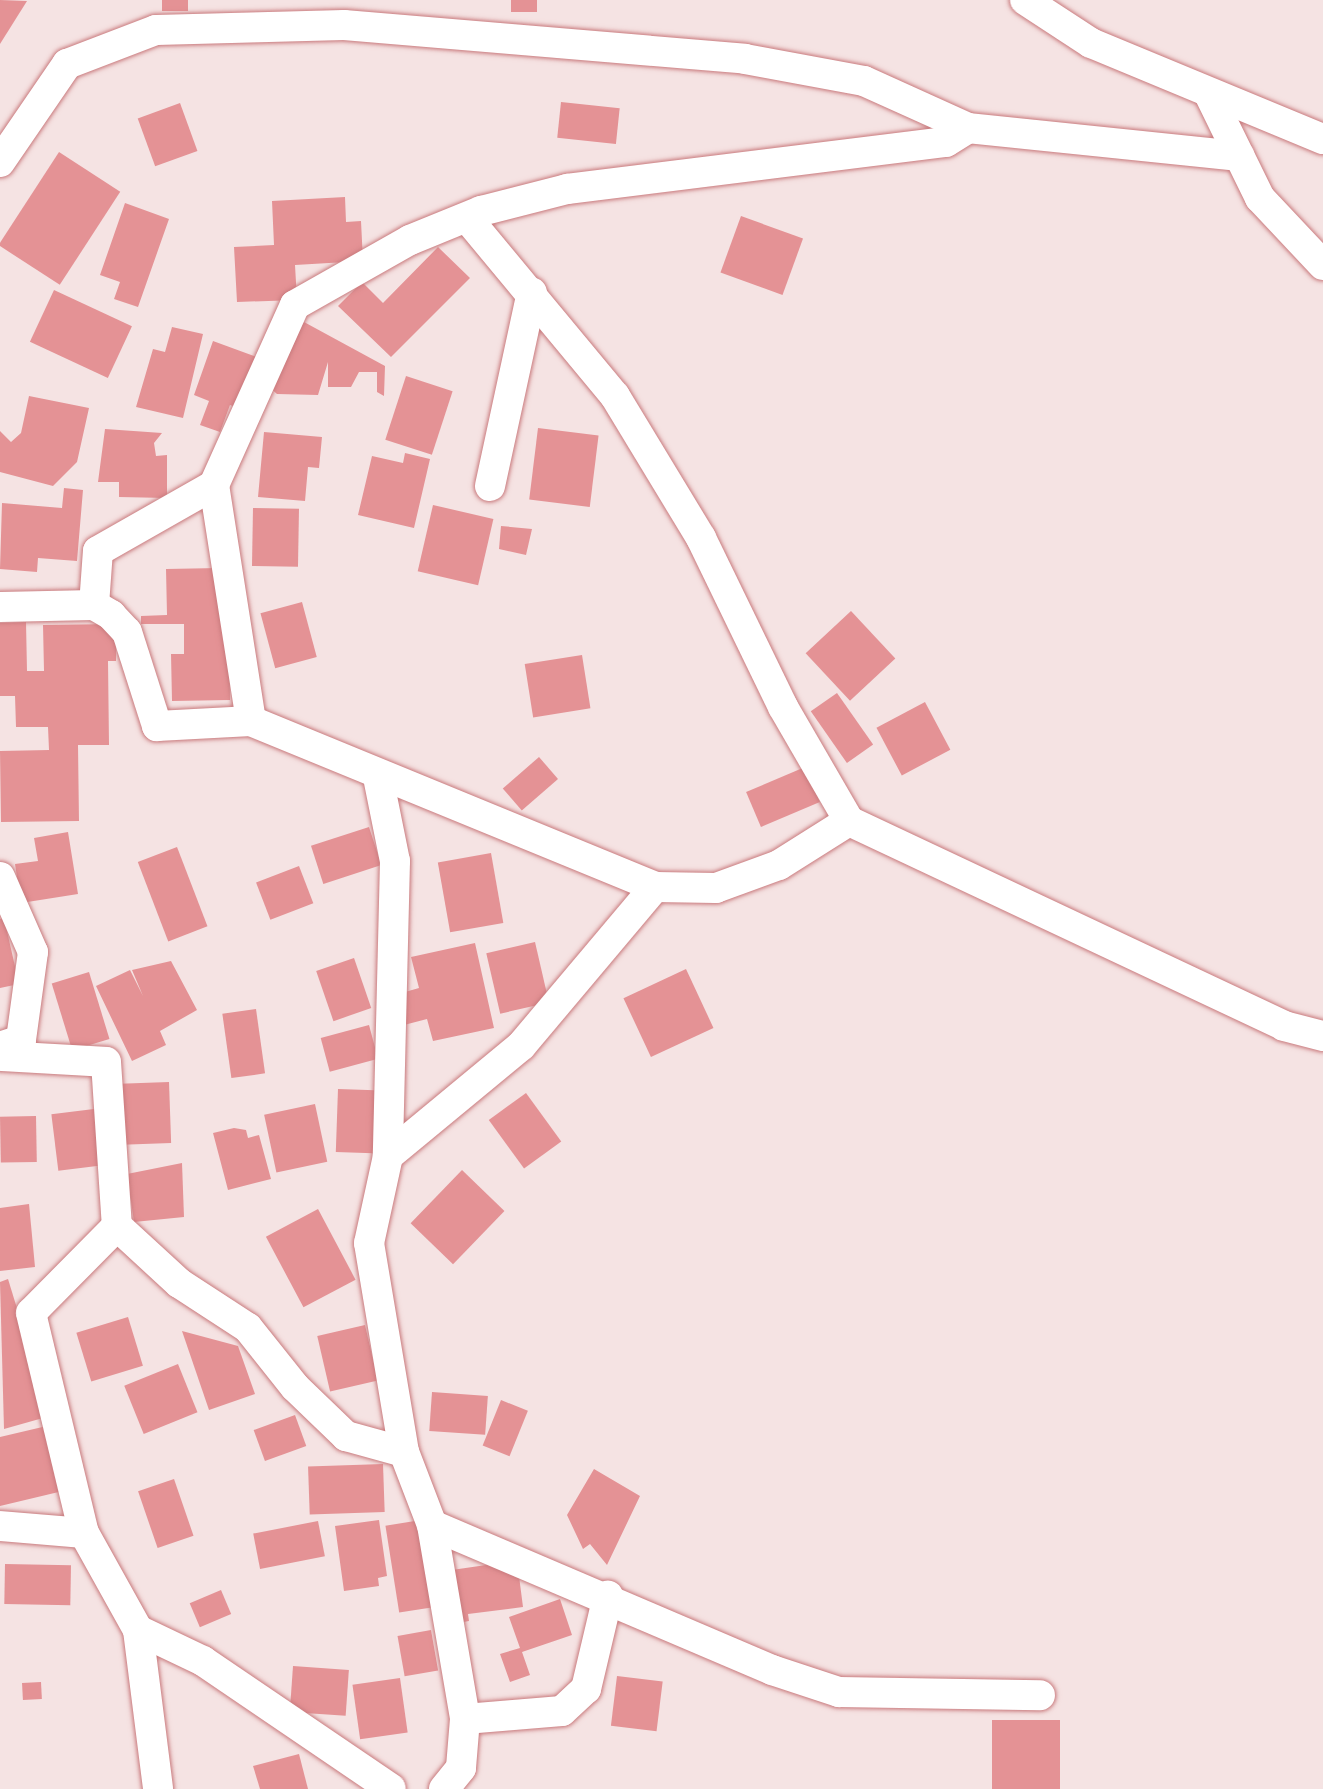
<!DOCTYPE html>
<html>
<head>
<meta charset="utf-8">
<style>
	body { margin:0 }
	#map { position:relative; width:1323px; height:1789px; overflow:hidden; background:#f5e3e3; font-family:Ubuntu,sans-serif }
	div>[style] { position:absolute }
	.building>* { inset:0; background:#e49295; transform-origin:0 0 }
	.roads { filter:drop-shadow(0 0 2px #c97a7d) drop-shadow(0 0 2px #c97a7d) }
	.minor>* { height:30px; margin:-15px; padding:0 15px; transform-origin:15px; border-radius:15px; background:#fff }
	span { translate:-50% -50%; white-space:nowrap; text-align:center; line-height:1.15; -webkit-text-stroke:5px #fff; paint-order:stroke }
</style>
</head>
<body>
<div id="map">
	<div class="building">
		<i style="clip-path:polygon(0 0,27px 1px,0 44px)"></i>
		<i style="left:162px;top:0;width:26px;height:11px"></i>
		<i style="left:511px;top:0;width:26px;height:12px"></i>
		<i style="left:561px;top:102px;width:59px;height:36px;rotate:6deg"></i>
		<i style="left:180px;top:103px;width:51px;height:45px;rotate:70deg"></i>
		<i style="left:59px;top:152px;width:73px;height:111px;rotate:33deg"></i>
		<i style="clip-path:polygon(345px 197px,346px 222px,361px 221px,363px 261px,295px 265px,297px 300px,237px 302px,234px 247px,274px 245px,272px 201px)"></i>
		<i style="clip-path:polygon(125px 203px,169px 219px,138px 307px,114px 299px,120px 282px,100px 275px)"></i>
		<i style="left:741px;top:216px;width:66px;height:60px;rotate:20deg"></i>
		<i style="clip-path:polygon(438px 247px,470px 278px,391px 357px,338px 306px,362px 282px,383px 303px)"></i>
		<i style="left:54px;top:290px;width:86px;height:57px;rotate:25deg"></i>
		<i style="clip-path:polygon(304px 322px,385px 366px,384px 396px,377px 392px,377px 372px,359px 372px,351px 387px,328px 387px,328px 362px,318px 395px,277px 394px,266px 384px)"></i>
		<i style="clip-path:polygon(172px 327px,203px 334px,183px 418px,136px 407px,153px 349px,165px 352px)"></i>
		<i style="clip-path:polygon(213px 341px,257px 357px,239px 408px,230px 405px,220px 432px,200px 425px,209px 401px,194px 395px)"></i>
		<i style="left:406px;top:376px;width:49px;height:67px;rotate:18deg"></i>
		<i style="clip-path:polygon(29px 396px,89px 408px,77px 462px,53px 486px,0 472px,0 431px,11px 442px,21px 433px)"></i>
		<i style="left:538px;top:428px;width:61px;height:72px;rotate:7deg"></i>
		<i style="clip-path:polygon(105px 429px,162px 433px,154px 443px,156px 456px,167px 455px,167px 498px,119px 497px,119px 482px,98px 482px)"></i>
		<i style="clip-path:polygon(264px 432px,322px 437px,319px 468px,308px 467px,305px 501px,258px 497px)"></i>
		<i style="clip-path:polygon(405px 453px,430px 459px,414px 528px,358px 515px,372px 456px,403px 463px)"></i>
		<i style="clip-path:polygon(64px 488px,83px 490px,77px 561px,38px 558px,37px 572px,0 569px,2px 503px,62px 508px)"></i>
		<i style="left:433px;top:505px;width:62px;height:68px;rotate:13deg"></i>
		<i style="left:253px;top:508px;width:46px;height:58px;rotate:1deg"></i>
		<i style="clip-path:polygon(501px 526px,532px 529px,526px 555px,499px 549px)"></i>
		<i style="clip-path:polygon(219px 568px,229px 615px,230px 700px,172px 701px,171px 654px,184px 654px,184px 624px,141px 624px,141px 616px,167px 615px,166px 569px)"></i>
		<i style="left:302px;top:602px;width:57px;height:43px;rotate:75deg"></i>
		<i style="left:851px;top:611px;width:65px;height:62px;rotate:47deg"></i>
		<i style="clip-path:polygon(26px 622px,27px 671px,44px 671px,43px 625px,116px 624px,116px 661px,108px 661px,109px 745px,78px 745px,79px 821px,1px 822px,0 751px,49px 750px,48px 727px,16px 727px,15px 696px,0 696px,0 623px)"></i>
		<i style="left:582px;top:655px;width:54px;height:58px;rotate:81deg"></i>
		<i style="left:837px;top:693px;width:63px;height:32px;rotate:55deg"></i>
		<i style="left:925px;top:702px;width:54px;height:55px;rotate:62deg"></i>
		<i style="left:539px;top:757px;width:29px;height:48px;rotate:49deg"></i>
		<i style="left:805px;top:767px;width:38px;height:64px;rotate:67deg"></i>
		<i style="left:369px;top:827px;width:40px;height:61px;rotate:72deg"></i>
		<i style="clip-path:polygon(68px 832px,78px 894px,21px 903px,15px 864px,38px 861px,34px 838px)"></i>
		<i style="left:177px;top:847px;width:85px;height:42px;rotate:69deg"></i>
		<i style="left:491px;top:853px;width:71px;height:54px;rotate:80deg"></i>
		<i style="left:299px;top:866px;width:40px;height:46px;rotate:69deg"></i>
		<i style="clip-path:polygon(4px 918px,19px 984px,0 988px,0 919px)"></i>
		<i style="left:535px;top:942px;width:62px;height:50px;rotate:77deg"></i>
		<i style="clip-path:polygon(475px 943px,494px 1028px,433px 1041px,427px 1019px,404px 1025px,398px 994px,419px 988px,411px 957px)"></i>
		<i style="left:354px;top:958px;width:53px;height:40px;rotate:71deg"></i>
		<i style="clip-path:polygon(171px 961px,197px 1010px,160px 1031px,166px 1045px,132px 1061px,96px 986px,130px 970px,143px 996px,132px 970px)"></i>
		<i style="left:686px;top:969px;width:65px;height:69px;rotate:65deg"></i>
		<i style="left:89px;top:972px;width:70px;height:39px;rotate:73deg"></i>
		<i style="left:256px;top:1009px;width:65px;height:34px;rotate:82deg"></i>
		<i style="left:369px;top:1025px;width:35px;height:50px;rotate:75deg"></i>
		<i style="left:169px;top:1082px;width:61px;height:49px;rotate:88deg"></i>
		<i style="left:338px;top:1089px;width:37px;height:63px;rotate:2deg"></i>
		<i style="left:526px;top:1093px;width:60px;height:46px;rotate:54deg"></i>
		<i style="left:315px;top:1104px;width:59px;height:52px;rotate:78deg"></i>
		<i style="left:102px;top:1108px;width:57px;height:51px;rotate:83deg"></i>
		<i style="left:36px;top:1116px;width:46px;height:36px;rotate:89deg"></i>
		<i style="clip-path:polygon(234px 1128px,246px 1130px,248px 1138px,259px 1135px,271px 1179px,228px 1190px,213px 1133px)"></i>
		<i style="clip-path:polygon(182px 1163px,184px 1217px,134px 1222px,127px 1174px)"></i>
		<i style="left:462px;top:1170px;width:59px;height:74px;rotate:44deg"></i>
		<i style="clip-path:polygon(29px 1204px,35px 1267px,0 1271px,0 1208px)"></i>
		<i style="left:318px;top:1209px;width:80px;height:59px;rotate:62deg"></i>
		<i style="clip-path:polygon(8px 1279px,50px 1416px,4px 1429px,0 1282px)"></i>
		<i style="left:128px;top:1317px;width:51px;height:54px;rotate:73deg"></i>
		<i style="left:365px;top:1325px;width:57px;height:49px;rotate:77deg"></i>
		<i style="clip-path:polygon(182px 1331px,238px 1346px,255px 1394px,209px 1410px)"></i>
		<i style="left:178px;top:1364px;width:52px;height:58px;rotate:68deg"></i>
		<i style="left:432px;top:1392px;width:56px;height:39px;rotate:4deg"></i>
		<i style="left:501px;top:1400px;width:29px;height:49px;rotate:22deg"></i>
		<i style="left:295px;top:1415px;width:33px;height:44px;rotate:70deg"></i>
		<i style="clip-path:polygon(51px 1425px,67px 1490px,0 1506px,0 1437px)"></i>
		<i style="left:383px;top:1464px;width:48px;height:75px;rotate:88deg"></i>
		<i style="clip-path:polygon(594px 1469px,640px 1496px,607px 1565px,590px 1544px,583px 1549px,567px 1515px)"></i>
		<i style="left:174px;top:1479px;width:60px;height:38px;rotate:71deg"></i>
		<i style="clip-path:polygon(379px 1520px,387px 1576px,378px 1578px,379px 1586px,344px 1591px,335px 1526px)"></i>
		<i style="left:421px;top:1520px;width:88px;height:36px;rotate:81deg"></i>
		<i style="left:318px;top:1521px;width:36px;height:66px;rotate:79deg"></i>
		<i style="left:5px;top:1564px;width:66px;height:40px;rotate:1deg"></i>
		<i style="clip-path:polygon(493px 1564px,519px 1576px,523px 1607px,468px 1614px,469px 1621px,452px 1624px,445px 1571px)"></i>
		<i style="left:221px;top:1590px;width:26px;height:34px;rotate:67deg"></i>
		<i style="clip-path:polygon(560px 1599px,572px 1635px,522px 1652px,530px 1675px,510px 1682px,500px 1654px,520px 1648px,509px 1617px)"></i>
		<i style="left:431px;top:1630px;width:41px;height:34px;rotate:80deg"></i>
		<i style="left:293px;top:1666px;width:56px;height:46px;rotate:4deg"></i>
		<i style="left:617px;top:1676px;width:46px;height:50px;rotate:7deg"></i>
		<i style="left:400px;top:1678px;width:55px;height:48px;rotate:82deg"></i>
		<i style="left:41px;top:1682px;width:17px;height:19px;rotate:87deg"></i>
		<i style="left:992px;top:1720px;width:68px;height:69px"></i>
		<i style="clip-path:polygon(299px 1754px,308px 1789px,260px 1789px,253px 1766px)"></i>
	</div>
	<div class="roads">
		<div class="minor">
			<i style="left:1025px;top:0;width:79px;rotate:33.1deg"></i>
			<i style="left:1091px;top:43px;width:251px;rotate:22.5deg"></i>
			<i style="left:1209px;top:94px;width:116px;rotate:63.9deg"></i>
			<i style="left:1260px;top:198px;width:92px;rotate:46.8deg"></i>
			<i style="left:0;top:162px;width:119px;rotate:-55.6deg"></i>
			<i style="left:67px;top:64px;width:95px;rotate:-20.9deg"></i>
			<i style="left:156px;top:30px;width:188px;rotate:-1.5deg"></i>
			<i style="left:344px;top:25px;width:402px;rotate:4.8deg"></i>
			<i style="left:745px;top:59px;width:121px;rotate:10.5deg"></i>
			<i style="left:864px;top:81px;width:114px;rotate:24.3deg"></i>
			<i style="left:968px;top:128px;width:273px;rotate:5.9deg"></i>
			<i style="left:468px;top:219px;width:230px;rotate:50.3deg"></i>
			<i style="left:615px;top:396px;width:166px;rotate:58.8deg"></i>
			<i style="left:701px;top:538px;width:188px;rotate:64.1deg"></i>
			<i style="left:783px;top:707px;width:132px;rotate:59.9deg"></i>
			<i style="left:849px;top:821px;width:481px;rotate:25.2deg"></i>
			<i style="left:1284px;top:1026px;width:40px;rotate:14.4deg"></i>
			<i style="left:490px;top:486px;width:198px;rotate:-77.8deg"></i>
			<i style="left:94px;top:605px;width:54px;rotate:-85.8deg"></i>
			<i style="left:98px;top:551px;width:133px;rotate:-29.6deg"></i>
			<i style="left:0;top:607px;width:94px;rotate:-1.2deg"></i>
			<i style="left:94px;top:605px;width:20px;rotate:30deg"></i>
			<i style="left:111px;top:615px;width:23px;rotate:47deg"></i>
			<i style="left:127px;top:632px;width:99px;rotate:72.3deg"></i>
			<i style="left:157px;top:726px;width:94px;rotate:-3deg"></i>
			<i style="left:251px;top:721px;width:437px;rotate:22.3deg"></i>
			<i style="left:655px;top:887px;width:61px;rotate:0.9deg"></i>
			<i style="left:716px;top:888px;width:67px;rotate:-20.1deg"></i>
			<i style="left:779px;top:865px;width:83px;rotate:-32.2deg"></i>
			<i style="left:251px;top:721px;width:239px;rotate:-98.9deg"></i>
			<i style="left:214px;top:485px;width:197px;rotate:-65.8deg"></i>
			<i style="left:295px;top:305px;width:132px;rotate:-29.5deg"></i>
			<i style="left:410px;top:240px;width:77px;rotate:-22.2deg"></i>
			<i style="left:481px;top:211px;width:89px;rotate:-14.3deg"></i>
			<i style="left:567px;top:189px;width:382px;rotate:-7.1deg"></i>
			<i style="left:946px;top:142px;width:26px;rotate:-32deg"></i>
			<i style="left:378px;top:777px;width:86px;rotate:78.6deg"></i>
			<i style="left:395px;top:861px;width:295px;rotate:91.4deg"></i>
			<i style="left:388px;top:1156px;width:89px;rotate:102.3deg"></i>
			<i style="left:369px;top:1243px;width:212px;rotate:80.5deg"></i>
			<i style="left:404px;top:1452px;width:78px;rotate:69deg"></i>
			<i style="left:432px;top:1525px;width:197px;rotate:80.3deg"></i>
			<i style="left:465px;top:1719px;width:49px;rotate:94.7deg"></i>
			<i style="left:461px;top:1768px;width:27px;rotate:129deg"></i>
			<i style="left:0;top:877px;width:82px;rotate:66.3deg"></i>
			<i style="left:33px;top:952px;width:89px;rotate:97.8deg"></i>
			<i style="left:21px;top:1040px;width:22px;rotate:162deg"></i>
			<i style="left:0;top:1056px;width:106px;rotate:3.2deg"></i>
			<i style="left:106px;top:1062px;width:164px;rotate:86.2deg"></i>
			<i style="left:117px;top:1226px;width:84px;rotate:42.6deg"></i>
			<i style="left:179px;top:1283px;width:82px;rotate:33.1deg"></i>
			<i style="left:248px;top:1328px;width:75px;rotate:51.5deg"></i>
			<i style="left:295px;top:1387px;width:71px;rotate:43.9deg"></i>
			<i style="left:346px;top:1436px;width:60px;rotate:15.4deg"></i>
			<i style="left:388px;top:1156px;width:173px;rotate:-39.6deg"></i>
			<i style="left:521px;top:1046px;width:208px;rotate:-49.9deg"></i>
			<i style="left:117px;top:1226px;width:122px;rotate:134.7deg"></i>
			<i style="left:31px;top:1313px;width:226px;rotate:76.5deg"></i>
			<i style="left:84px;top:1533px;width:111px;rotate:60.9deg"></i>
			<i style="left:138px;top:1630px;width:160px;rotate:82.8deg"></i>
			<i style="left:432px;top:1525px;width:370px;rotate:23.1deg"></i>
			<i style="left:772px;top:1670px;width:71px;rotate:18.2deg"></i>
			<i style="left:839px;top:1692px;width:201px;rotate:0.9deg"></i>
			<i style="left:0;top:1526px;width:84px;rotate:4.8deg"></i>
			<i style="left:138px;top:1630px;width:72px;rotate:25.5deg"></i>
			<i style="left:203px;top:1661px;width:227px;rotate:34.2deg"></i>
			<i style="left:465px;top:1719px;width:97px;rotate:-4.7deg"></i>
			<i style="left:562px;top:1711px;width:33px;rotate:-43deg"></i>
			<i style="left:586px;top:1689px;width:96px;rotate:-76.7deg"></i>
		</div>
	</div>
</div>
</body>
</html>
